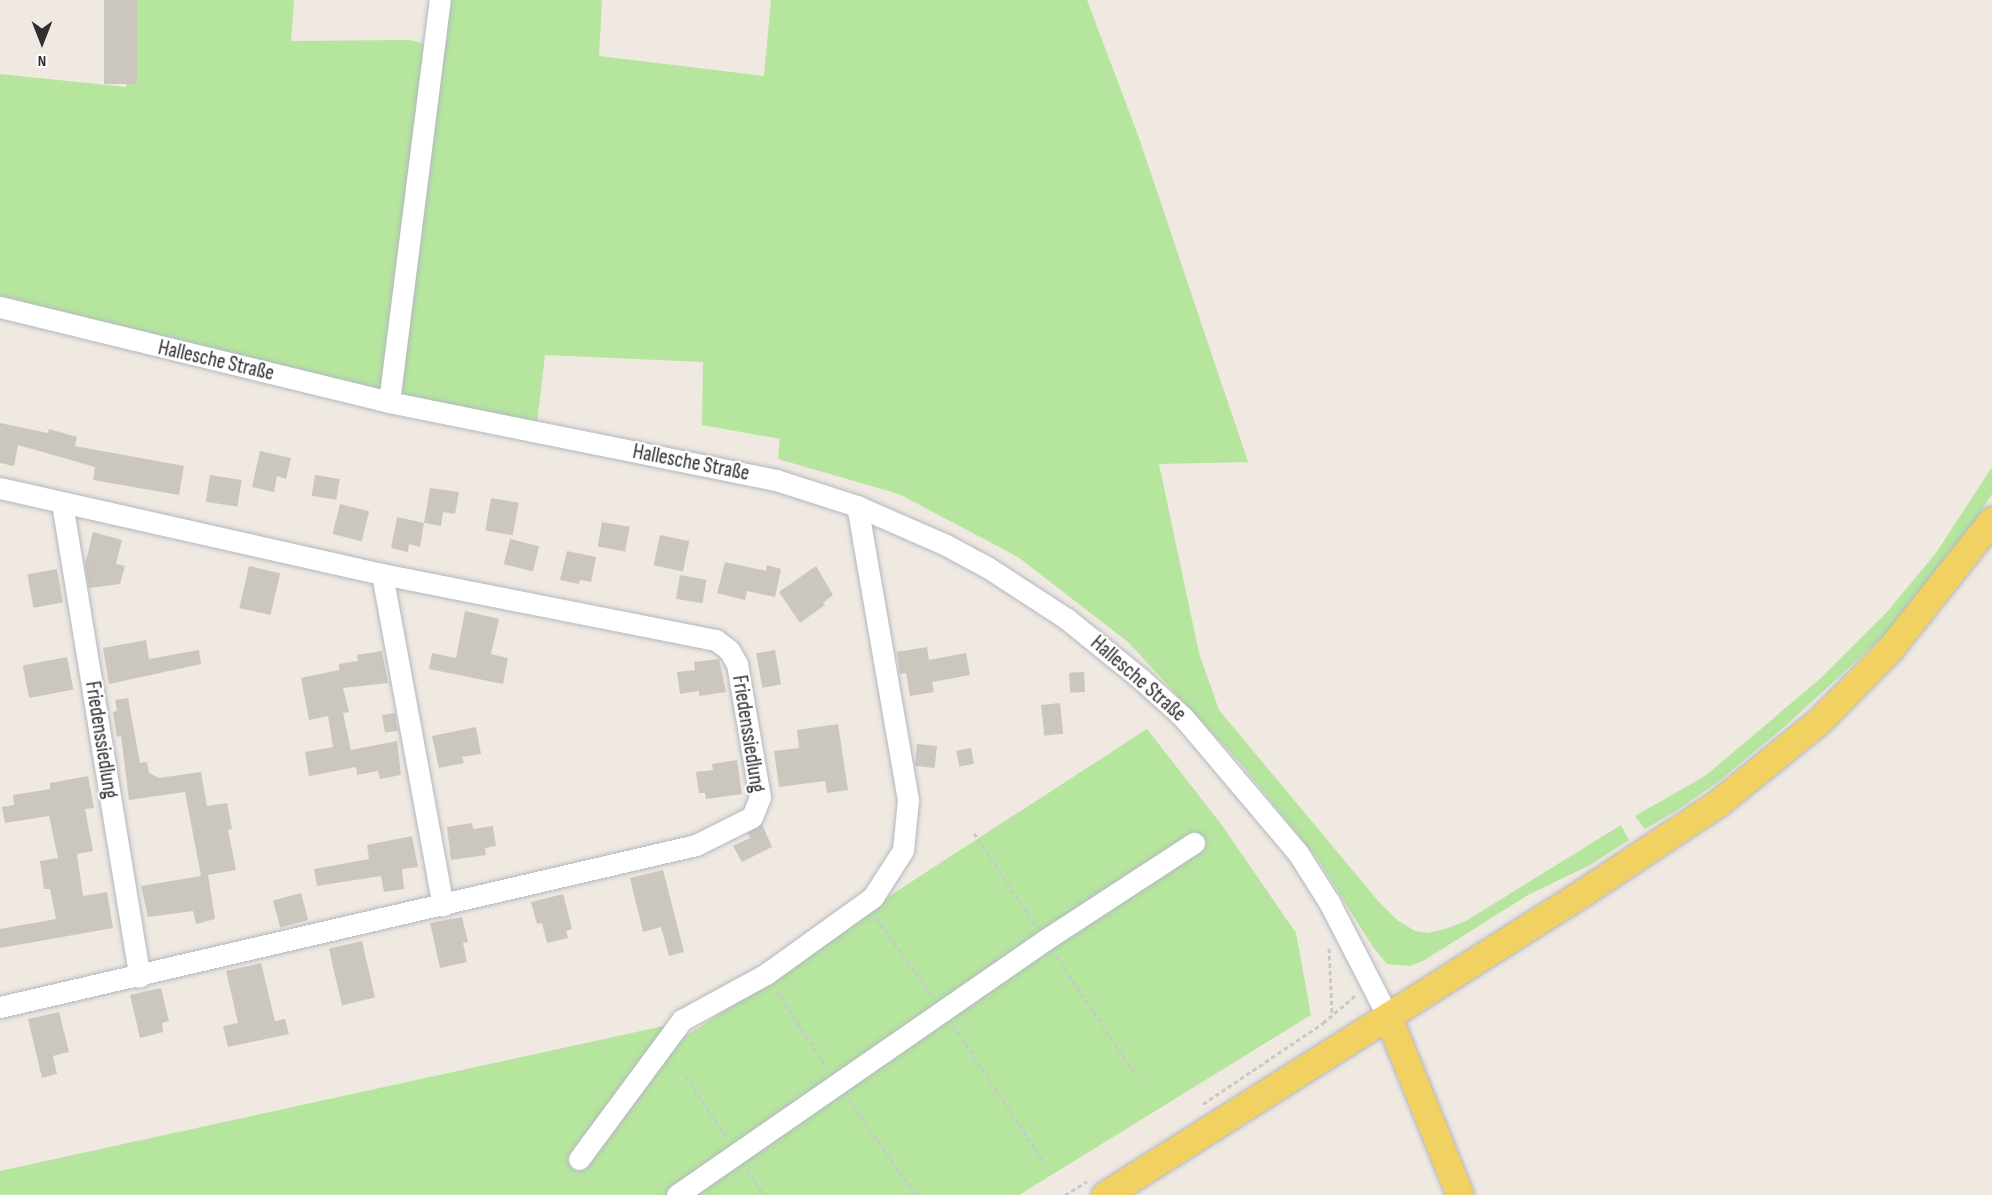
<!DOCTYPE html>
<html>
<head>
<meta charset="utf-8">
<style>
	body { margin:0 }
	#map { position:relative; width:1992px; height:1195px; overflow:hidden; background:#efe9e1; font-family:"Sofia Sans Condensed",sans-serif }
	div>[style] { position:absolute }
	.green>* { inset:0; background:#b6e59e }
	.building>* { inset:0; background:#cbc7bf; transform-origin:0 0 }
	.path>* { height:3px; margin-top:-1.5px; transform-origin:0; background:repeating-linear-gradient(90deg,#c9c9c9 0 4.5px,transparent 0 7.5px) }
	.roads { filter:drop-shadow(0 0 2px #b4b7c1) drop-shadow(0 0 2px #b4b7c1) }
	.minor>* { height:21px; margin:-10.5px; padding:0 10.5px; transform-origin:10.5px; border-radius:10.5px; background:#fff }
	.major>* { height:27px; margin:-13.5px; padding:0 13.5px; transform-origin:13.5px; border-radius:13.5px; background:#f2d163 }
	span { translate:-50% -50%; white-space:nowrap; text-align:center; line-height:1.15; -webkit-text-stroke:4.5px #fff; paint-order:stroke }
	.street-label { font-size:21px; color:#2e2e2e }
	.north { position:absolute; left:12px; top:12px; width:60px; height:60px; -webkit-text-stroke:4px #fff; paint-order:stroke; rotate:180deg; font-size:16px; font-weight:700; line-height:24px; text-align:center; color:#2e2e2e }
	.north::after { content:''; display:block; margin:auto; width:21px; height:27px; background:#2e2e2e; clip-path:polygon(50% 0,100% 100%,50% 72%,0 100%) }
</style>
</head>
<body>
<div id="map">
	<div class="green">
		<i style="clip-path:polygon(136px 0,294px 0,291px 41px,410px 40px,434px 46px,440px 0,602px 0,599px 56px,764px 76px,771px 0,1087px 0,1139px 138px,1248px 462px,1159px 464px,1199px 653px,1219px 710px,1379px 902px,1397px 920px,1415px 931px,1428px 933px,1445px 929px,1466px 921px,1621px 825px,1629px 840px,1590px 865px,1528px 895px,1423px 961px,1410px 966px,1387px 964px,1373px 947px,1317px 858px,1240px 763px,1128px 642px,1018px 557px,899px 494px,778px 459px,780px 439px,702px 425px,703px 362px,545px 355px,536px 432px,0 307px,0 74px,126px 87px)"></i>
		<i style="clip-path:polygon(1992px 467px,1992px 494px,1977px 518px,1889px 631px,1783px 728px,1718px 782px,1676px 811px,1645px 829px,1635px 816px,1705px 776px,1821px 678px,1887px 612px,1936px 553px)"></i>
		<i style="clip-path:polygon(1147px 729px,1221px 824px,1296px 933px,1311px 1015px,1019px 1195px,0 1195px,0 1171px,673px 1024px,569px 1163px,578px 1170px,678px 1041px,766px 984px,894px 893px)"></i>
	</div>
	<div class="building">
		<i style="left:104px;top:0;width:33px;height:84px"></i>
		<i style="clip-path:polygon(0 423px,48px 433px,49px 429px,77px 437px,75px 446px,184px 466px,179px 495px,93px 480px,95px 467px,18px 445px,14px 466px,0 463px)"></i>
		<i style="clip-path:polygon(260px 451px,291px 458px,286px 479px,277px 476px,274px 492px,252px 487px)"></i>
		<i style="left:210px;top:475px;width:32px;height:27px;rotate:9deg"></i>
		<i style="left:315px;top:475px;width:25px;height:21px;rotate:9deg"></i>
		<i style="clip-path:polygon(430px 488px,459px 492px,455px 514px,443px 512px,441px 526px,424px 523px)"></i>
		<i style="left:491px;top:498px;width:28px;height:33px;rotate:10deg"></i>
		<i style="left:340px;top:504px;width:30px;height:31px;rotate:14deg"></i>
		<i style="clip-path:polygon(397px 517px,424px 523px,420px 547px,409px 544px,408px 552px,391px 548px)"></i>
		<i style="left:602px;top:522px;width:28px;height:25px;rotate:10deg"></i>
		<i style="clip-path:polygon(93px 532px,122px 540px,116px 564px,125px 566px,120px 584px,89px 588px,85px 564px)"></i>
		<i style="left:660px;top:535px;width:30px;height:31px;rotate:12deg"></i>
		<i style="left:510px;top:539px;width:30px;height:26px;rotate:14deg"></i>
		<i style="clip-path:polygon(567px 551px,596px 557px,591px 582px,580px 580px,579px 584px,560px 580px)"></i>
		<i style="clip-path:polygon(725px 562px,766px 571px,767px 565px,781px 569px,775px 597px,747px 591px,745px 600px,717px 593px)"></i>
		<i style="left:249px;top:566px;width:32px;height:43px;rotate:13deg"></i>
		<i style="clip-path:polygon(816px 566px,833px 595px,823px 603px,825px 605px,800px 623px,779px 592px)"></i>
		<i style="left:57px;top:569px;width:34px;height:30px;rotate:80deg"></i>
		<i style="left:680px;top:575px;width:27px;height:24px;rotate:10deg"></i>
		<i style="clip-path:polygon(465px 611px,499px 619px,491px 654px,508px 658px,503px 684px,429px 669px,432px 653px,456px 658px)"></i>
		<i style="clip-path:polygon(146px 640px,149px 659px,199px 650px,201px 664px,109px 684px,103px 648px)"></i>
		<i style="clip-path:polygon(927px 647px,929px 660px,966px 653px,970px 675px,932px 682px,934px 692px,910px 696px,906px 673px,900px 674px,897px 652px)"></i>
		<i style="left:775px;top:650px;width:35px;height:19px;rotate:80deg"></i>
		<i style="clip-path:polygon(382px 651px,388px 683px,343px 688px,349px 712px,343px 713px,351px 750px,397px 741px,401px 775px,380px 779px,378px 771px,357px 775px,356px 767px,309px 776px,305px 752px,333px 747px,328px 716px,309px 720px,301px 678px,339px 670px,339px 664px,358px 661px,357px 655px)"></i>
		<i style="left:67px;top:657px;width:33px;height:45px;rotate:79deg"></i>
		<i style="clip-path:polygon(719px 659px,726px 692px,699px 696px,699px 691px,680px 694px,677px 672px,695px 670px,694px 662px)"></i>
		<i style="left:1084px;top:672px;width:20px;height:15px;rotate:87deg"></i>
		<i style="clip-path:polygon(128px 698px,140px 763px,147px 762px,149px 773px,159px 778px,201px 772px,207px 806px,227px 803px,232px 829px,228px 830px,236px 870px,208px 875px,215px 919px,196px 924px,193px 911px,148px 917px,141px 886px,201px 876px,185px 792px,129px 800px,121px 736px,117px 737px,113px 712px,117px 711px,115px 700px)"></i>
		<i style="left:1060px;top:703px;width:31px;height:19px;rotate:84deg"></i>
		<i style="left:395px;top:713px;width:18px;height:13px;rotate:81deg"></i>
		<i style="clip-path:polygon(838px 724px,848px 790px,827px 793px,825px 781px,779px 787px,774px 751px,799px 748px,797px 730px)"></i>
		<i style="clip-path:polygon(476px 727px,481px 754px,462px 757px,464px 763px,439px 768px,432px 736px)"></i>
		<i style="left:917px;top:744px;width:20px;height:22px;rotate:6deg"></i>
		<i style="left:971px;top:748px;width:16px;height:15px;rotate:79deg"></i>
		<i style="clip-path:polygon(737px 760px,742px 794px,706px 799px,705px 793px,699px 793px,696px 772px,713px 770px,712px 764px)"></i>
		<i style="clip-path:polygon(88px 776px,94px 808px,85px 809px,93px 851px,77px 854px,83px 896px,107px 892px,113px 928px,0 948px,0 929px,56px 919px,50px 889px,44px 889px,40px 861px,58px 858px,49px 816px,5px 823px,2px 807px,14px 805px,13px 795px,50px 789px,50px 783px)"></i>
		<i style="clip-path:polygon(472px 823px,473px 829px,493px 826px,496px 846px,485px 848px,486px 855px,451px 860px,447px 827px)"></i>
		<i style="clip-path:polygon(762px 824px,772px 847px,742px 862px,733px 846px,750px 838px,748px 833px)"></i>
		<i style="clip-path:polygon(412px 836px,418px 867px,402px 869px,404px 889px,384px 892px,381px 876px,317px 886px,314px 869px,369px 859px,367px 845px)"></i>
		<i style="clip-path:polygon(663px 870px,684px 952px,669px 956px,661px 927px,643px 932px,630px 878px)"></i>
		<i style="left:301px;top:893px;width:28px;height:29px;rotate:75deg"></i>
		<i style="clip-path:polygon(563px 894px,572px 929px,566px 931px,568px 938px,547px 943px,542px 923px,537px 924px,531px 902px)"></i>
		<i style="clip-path:polygon(462px 917px,468px 942px,463px 943px,467px 962px,440px 968px,430px 923px)"></i>
		<i style="left:362px;top:941px;width:58px;height:34px;rotate:77deg"></i>
		<i style="clip-path:polygon(261px 963px,275px 1021px,285px 1019px,289px 1034px,228px 1047px,223px 1026px,238px 1023px,226px 971px)"></i>
		<i style="clip-path:polygon(161px 988px,169px 1021px,162px 1023px,163px 1032px,140px 1038px,130px 995px)"></i>
		<i style="clip-path:polygon(59px 1012px,69px 1052px,53px 1056px,57px 1074px,42px 1078px,28px 1019px)"></i>
	</div>
	<div class="path">
		<i style="left:974px;top:833px;width:110px;rotate:56.5deg"></i>
		<i style="left:876px;top:918px;width:95px;rotate:54deg"></i>
		<i style="left:1329px;top:948px;width:67px;rotate:87.4deg"></i>
		<i style="left:1056px;top:956px;width:145px;rotate:56deg"></i>
		<i style="left:777px;top:991px;width:92px;rotate:57deg"></i>
		<i style="left:953px;top:1025px;width:161px;rotate:56.4deg"></i>
		<i style="left:686px;top:1076px;width:74px;rotate:56.5deg"></i>
		<i style="left:848px;top:1098px;width:118px;rotate:55deg"></i>
		<i style="left:1203px;top:1104px;width:145px;rotate:-34deg"></i>
		<i style="left:1323px;top:1023px;width:43px;rotate:-40.3deg"></i>
		<i style="left:747px;top:1169px;width:31px;rotate:57deg"></i>
		<i style="left:1065px;top:1195px;width:26px;rotate:-32deg"></i>
	</div>
	<div class="roads">
		<div class="minor">
			<i style="left:0;top:307px;width:400px;rotate:13.7deg"></i>
			<i style="left:389px;top:402px;width:395px;rotate:11.4deg"></i>
			<i style="left:776px;top:480px;width:85px;rotate:17.8deg"></i>
			<i style="left:857px;top:506px;width:97px;rotate:23.7deg"></i>
			<i style="left:946px;top:545px;width:47px;rotate:28.2deg"></i>
			<i style="left:987px;top:567px;width:95px;rotate:33deg"></i>
			<i style="left:1067px;top:619px;width:95px;rotate:39deg"></i>
			<i style="left:1141px;top:679px;width:57px;rotate:42.1deg"></i>
			<i style="left:1183px;top:717px;width:178px;rotate:49.8deg"></i>
			<i style="left:1298px;top:853px;width:58px;rotate:57.7deg"></i>
			<i style="left:1329px;top:902px;width:129px;rotate:62.8deg"></i>
			<i style="left:389px;top:402px;width:405px;rotate:-82.8deg"></i>
			<i style="left:0;top:488px;width:392px;rotate:12.7deg"></i>
			<i style="left:382px;top:574px;width:340px;rotate:11.2deg"></i>
			<i style="left:716px;top:640px;width:16px;rotate:38deg"></i>
			<i style="left:729px;top:650px;width:16px;rotate:60deg"></i>
			<i style="left:737px;top:664px;width:135px;rotate:80.2deg"></i>
			<i style="left:760px;top:797px;width:22px;rotate:112deg"></i>
			<i style="left:752px;top:817px;width:63px;rotate:153.4deg"></i>
			<i style="left:696px;top:845px;width:715px;rotate:166.9deg"></i>
			<i style="left:62px;top:503px;width:480px;rotate:80.7deg"></i>
			<i style="left:382px;top:574px;width:337px;rotate:79.6deg"></i>
			<i style="left:579px;top:1159px;width:173px;rotate:-53.5deg"></i>
			<i style="left:682px;top:1020px;width:96px;rotate:-28.7deg"></i>
			<i style="left:766px;top:974px;width:132px;rotate:-35.7deg"></i>
			<i style="left:873px;top:897px;width:56px;rotate:-57.4deg"></i>
			<i style="left:903px;top:850px;width:50px;rotate:-84.3deg"></i>
			<i style="left:908px;top:800px;width:298px;rotate:-99.8deg"></i>
			<i style="left:677px;top:1195px;width:448px;rotate:-34.7deg"></i>
			<i style="left:1045px;top:940px;width:178px;rotate:-33.1deg"></i>
		</div>
		<div class="major">
			<i style="left:1388px;top:1017px;width:192px;rotate:68deg"></i>
			<i style="left:1105px;top:1195px;width:557px;rotate:-32.32deg"></i>
			<i style="left:1576px;top:897px;width:170px;rotate:-33.5deg"></i>
			<i style="left:1718px;top:803px;width:132px;rotate:-39.1deg"></i>
			<i style="left:1820px;top:720px;width:98px;rotate:-45.4deg"></i>
			<i style="left:1889px;top:650px;width:166px;rotate:-51.6deg"></i>
		</div>
	</div>
	<div class="street-label">
		<span style="left:216px;top:361px;rotate:13deg">Hallesche Straße</span>
		<span style="left:691px;top:463px;rotate:11deg">Hallesche Straße</span>
		<span style="left:1138px;top:679px;rotate:41deg">Hallesche Straße</span>
		<span style="left:748px;top:734px;rotate:81deg">Friedenssiedlung</span>
		<span style="left:101px;top:740px;rotate:81deg">Friedenssiedlung</span>
	</div>
	<div class="north">N</div>
</div>
</body>
</html>
